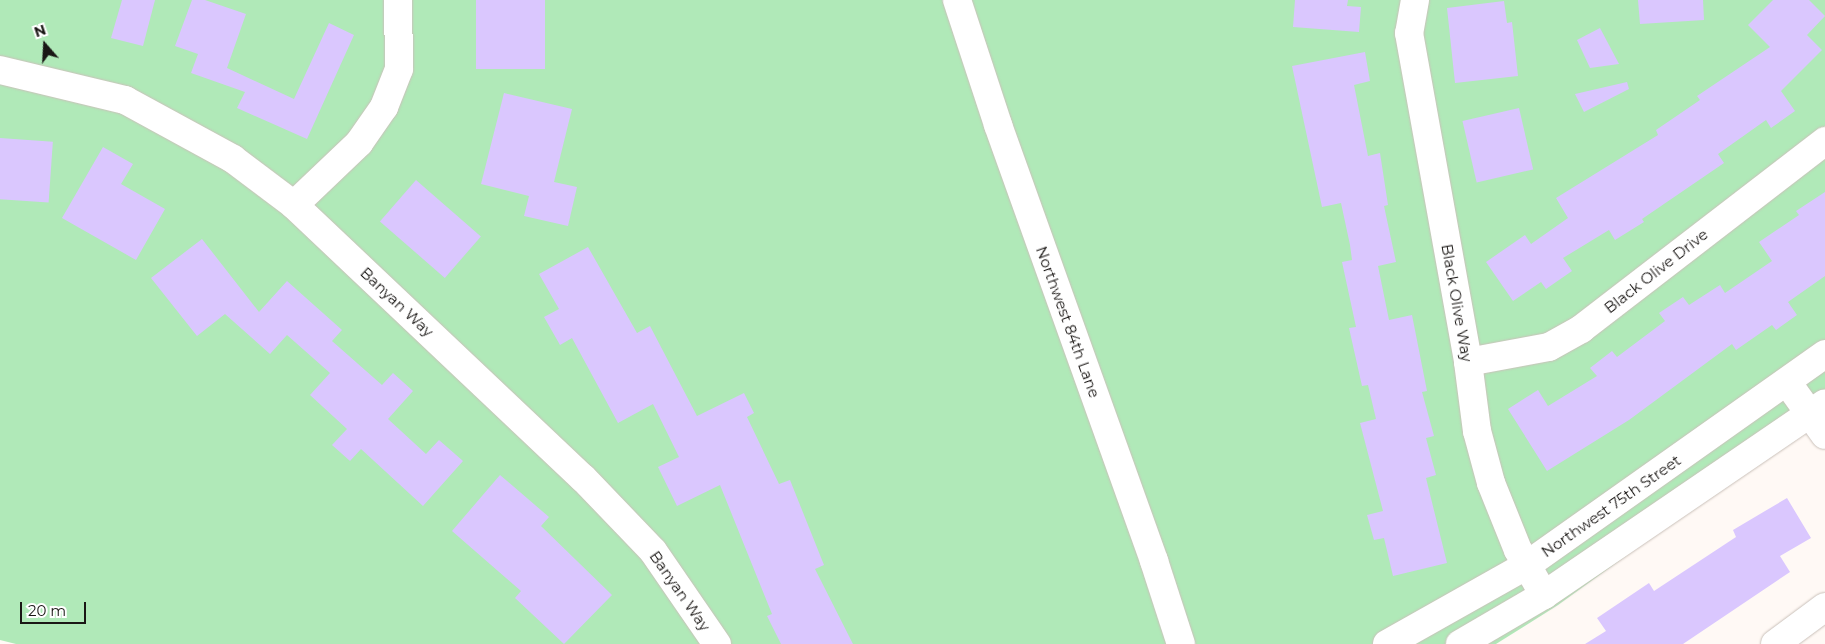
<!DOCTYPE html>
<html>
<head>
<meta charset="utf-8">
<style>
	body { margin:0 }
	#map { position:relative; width:1825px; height:644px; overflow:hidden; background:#fff9f5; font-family:Montserrat,sans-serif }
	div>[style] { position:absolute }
	.green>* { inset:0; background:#b0e9b8 }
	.building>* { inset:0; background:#dac7fe; transform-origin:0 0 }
	.roads { filter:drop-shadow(0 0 1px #cac1ba) drop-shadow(0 0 1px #cac1ba) }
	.minor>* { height:28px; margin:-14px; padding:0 14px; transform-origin:14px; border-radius:14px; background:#fff }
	span { translate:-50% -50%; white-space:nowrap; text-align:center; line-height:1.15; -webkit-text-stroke:4px #fff; paint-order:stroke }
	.street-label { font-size:15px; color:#1a1715 }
	.north { position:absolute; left:20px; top:20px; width:50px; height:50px; -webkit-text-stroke:4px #fff; paint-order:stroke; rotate:341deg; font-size:14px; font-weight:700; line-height:20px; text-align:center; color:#1a1715 }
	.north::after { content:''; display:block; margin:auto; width:18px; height:22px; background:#1a1715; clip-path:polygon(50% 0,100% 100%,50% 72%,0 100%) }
	.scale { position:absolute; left:20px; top:602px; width:66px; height:22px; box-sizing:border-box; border:2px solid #1a1715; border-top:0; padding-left:6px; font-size:15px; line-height:18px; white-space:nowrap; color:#1a1715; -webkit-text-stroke:4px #fff; paint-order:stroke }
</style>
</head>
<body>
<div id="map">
	<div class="green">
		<i style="clip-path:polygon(0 0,1825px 0,1825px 412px,1558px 605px,1496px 644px,16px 644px,0 640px)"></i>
	</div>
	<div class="building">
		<i style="clip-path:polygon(122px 0,155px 0,143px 46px,111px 38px)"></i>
		<i style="clip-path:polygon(192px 0,205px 0,246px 14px,227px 68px,294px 99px,329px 23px,354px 35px,307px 139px,237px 108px,245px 92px,191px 73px,198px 54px,175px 46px)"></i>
		<i style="left:476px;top:0;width:69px;height:69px"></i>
		<i style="clip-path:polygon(1295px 0,1348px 0,1347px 6px,1361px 7px,1359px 32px,1293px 27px)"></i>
		<i style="clip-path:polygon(1638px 0,1703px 0,1704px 20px,1640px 24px)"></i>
		<i style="clip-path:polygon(1773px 0,1809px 0,1825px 16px,1807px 35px,1822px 50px,1781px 91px,1795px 111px,1771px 128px,1766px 120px,1718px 154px,1724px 163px,1642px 219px,1644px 222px,1615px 240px,1609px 230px,1563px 258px,1572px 271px,1546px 289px,1541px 282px,1513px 301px,1486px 262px,1525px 235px,1531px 244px,1568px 218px,1556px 198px,1658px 135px,1656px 130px,1700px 100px,1697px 96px,1770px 47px,1748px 25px)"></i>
		<i style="clip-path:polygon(1504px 1px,1507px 23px,1512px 22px,1518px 76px,1455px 83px,1447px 8px)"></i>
		<i style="clip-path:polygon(1600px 28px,1619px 64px,1590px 68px,1577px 40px)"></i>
		<i style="clip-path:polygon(1365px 52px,1370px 81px,1354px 85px,1368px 156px,1380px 153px,1388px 205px,1384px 206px,1396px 262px,1378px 266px,1389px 320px,1412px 315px,1427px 391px,1422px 392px,1434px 436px,1426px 438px,1436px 475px,1426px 478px,1447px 563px,1393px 576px,1384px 538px,1374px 540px,1367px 515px,1383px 511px,1360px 423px,1376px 419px,1368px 385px,1362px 386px,1349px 328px,1356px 327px,1342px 262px,1352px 260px,1350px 245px,1341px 203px,1322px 207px,1292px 66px)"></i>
		<i style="clip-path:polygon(1627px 82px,1629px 89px,1584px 112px,1575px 94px)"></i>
		<i style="clip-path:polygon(504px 93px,572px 109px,554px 182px,577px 187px,568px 226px,524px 216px,529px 196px,481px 184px)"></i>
		<i style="left:1519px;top:108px;width:63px;height:58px;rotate:77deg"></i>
		<i style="left:0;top:138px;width:53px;height:61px;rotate:4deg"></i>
		<i style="clip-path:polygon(103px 147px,133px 164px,121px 184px,165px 209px,136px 260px,62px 218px)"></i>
		<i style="left:416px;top:180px;width:86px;height:55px;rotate:41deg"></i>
		<i style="clip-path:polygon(1825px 192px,1825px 276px,1788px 302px,1797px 315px,1776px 330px,1772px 325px,1736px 350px,1732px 344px,1629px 420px,1547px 471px,1508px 409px,1538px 390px,1548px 406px,1597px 376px,1590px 368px,1612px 351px,1617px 357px,1665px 321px,1659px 313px,1683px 297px,1689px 305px,1720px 285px,1725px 293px,1772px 261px,1759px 242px,1799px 215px,1796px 211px)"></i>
		<i style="clip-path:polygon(202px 239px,259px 312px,287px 281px,342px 330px,332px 341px,382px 385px,393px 373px,413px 391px,388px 419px,426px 454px,439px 440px,463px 461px,423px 506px,361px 449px,350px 461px,332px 445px,347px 429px,310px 395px,330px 373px,287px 335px,270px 354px,225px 314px,197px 336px,151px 278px)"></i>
		<i style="clip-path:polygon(588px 247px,637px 333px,650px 326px,697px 416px,744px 393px,754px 413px,747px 417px,779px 484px,790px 480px,824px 565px,815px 569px,853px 644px,781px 644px,767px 616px,772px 614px,720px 485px,677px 506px,658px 467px,679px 457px,653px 404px,618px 423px,572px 338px,560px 345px,544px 317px,559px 309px,539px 274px)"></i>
		<i style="clip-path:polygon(500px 475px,549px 517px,541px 526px,612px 595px,564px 644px,515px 598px,521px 591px,452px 531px)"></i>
		<i style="clip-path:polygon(1787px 498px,1811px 538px,1780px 556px,1790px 572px,1683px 644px,1585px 644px,1606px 631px,1597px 618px,1649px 583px,1654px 591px,1736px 537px,1733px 530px)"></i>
	</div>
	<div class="roads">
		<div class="minor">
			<i style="left:957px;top:0;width:132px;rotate:71.8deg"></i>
			<i style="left:998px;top:125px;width:463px;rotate:70.3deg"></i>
			<i style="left:1154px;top:561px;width:87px;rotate:72deg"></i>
			<i style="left:1415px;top:0;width:34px;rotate:100deg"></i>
			<i style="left:1409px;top:33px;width:334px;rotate:79.8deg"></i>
			<i style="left:1468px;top:362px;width:70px;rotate:82.6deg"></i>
			<i style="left:1477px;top:431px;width:54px;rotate:74.9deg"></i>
			<i style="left:1491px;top:483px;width:72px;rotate:68.1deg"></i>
			<i style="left:1518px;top:550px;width:52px;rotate:60deg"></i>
			<i style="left:0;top:70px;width:129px;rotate:13.5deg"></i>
			<i style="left:125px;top:100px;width:123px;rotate:28.6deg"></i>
			<i style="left:233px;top:159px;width:76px;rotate:37deg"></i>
			<i style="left:294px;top:205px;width:398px;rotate:43.4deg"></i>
			<i style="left:583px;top:478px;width:101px;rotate:46.2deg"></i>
			<i style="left:653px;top:551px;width:113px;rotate:55.5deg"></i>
			<i style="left:294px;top:205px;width:90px;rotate:-43.6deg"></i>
			<i style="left:359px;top:143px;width:44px;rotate:-55.2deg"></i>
			<i style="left:384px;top:107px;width:41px;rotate:-68.5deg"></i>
			<i style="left:399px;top:69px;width:69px;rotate:-90.8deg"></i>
			<i style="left:1468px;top:362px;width:82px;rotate:-10.5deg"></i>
			<i style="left:1549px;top:347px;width:37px;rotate:-29deg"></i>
			<i style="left:1581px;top:329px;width:308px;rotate:-37.6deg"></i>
			<i style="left:1787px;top:382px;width:65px;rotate:54.4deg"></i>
			<i style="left:1387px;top:644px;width:161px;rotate:-29.4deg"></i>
			<i style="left:1527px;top:565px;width:365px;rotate:-35.3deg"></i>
			<i style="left:1460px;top:644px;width:97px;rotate:-30.3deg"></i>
			<i style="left:1544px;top:595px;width:340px;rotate:-34.3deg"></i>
			<i style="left:1775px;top:644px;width:62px;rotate:-36.5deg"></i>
		</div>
	</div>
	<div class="street-label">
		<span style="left:1656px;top:271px;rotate:-38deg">Black Olive Drive</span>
		<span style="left:397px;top:302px;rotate:43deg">Banyan Way</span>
		<span style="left:1457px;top:303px;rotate:80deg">Black Olive Way</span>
		<span style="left:1068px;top:322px;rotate:70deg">Northwest 84th Lane</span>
		<span style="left:1611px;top:506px;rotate:-35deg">Northwest 75th Street</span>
		<span style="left:680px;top:591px;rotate:55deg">Banyan Way</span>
	</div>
	<div class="north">N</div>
	<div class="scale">20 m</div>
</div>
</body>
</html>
